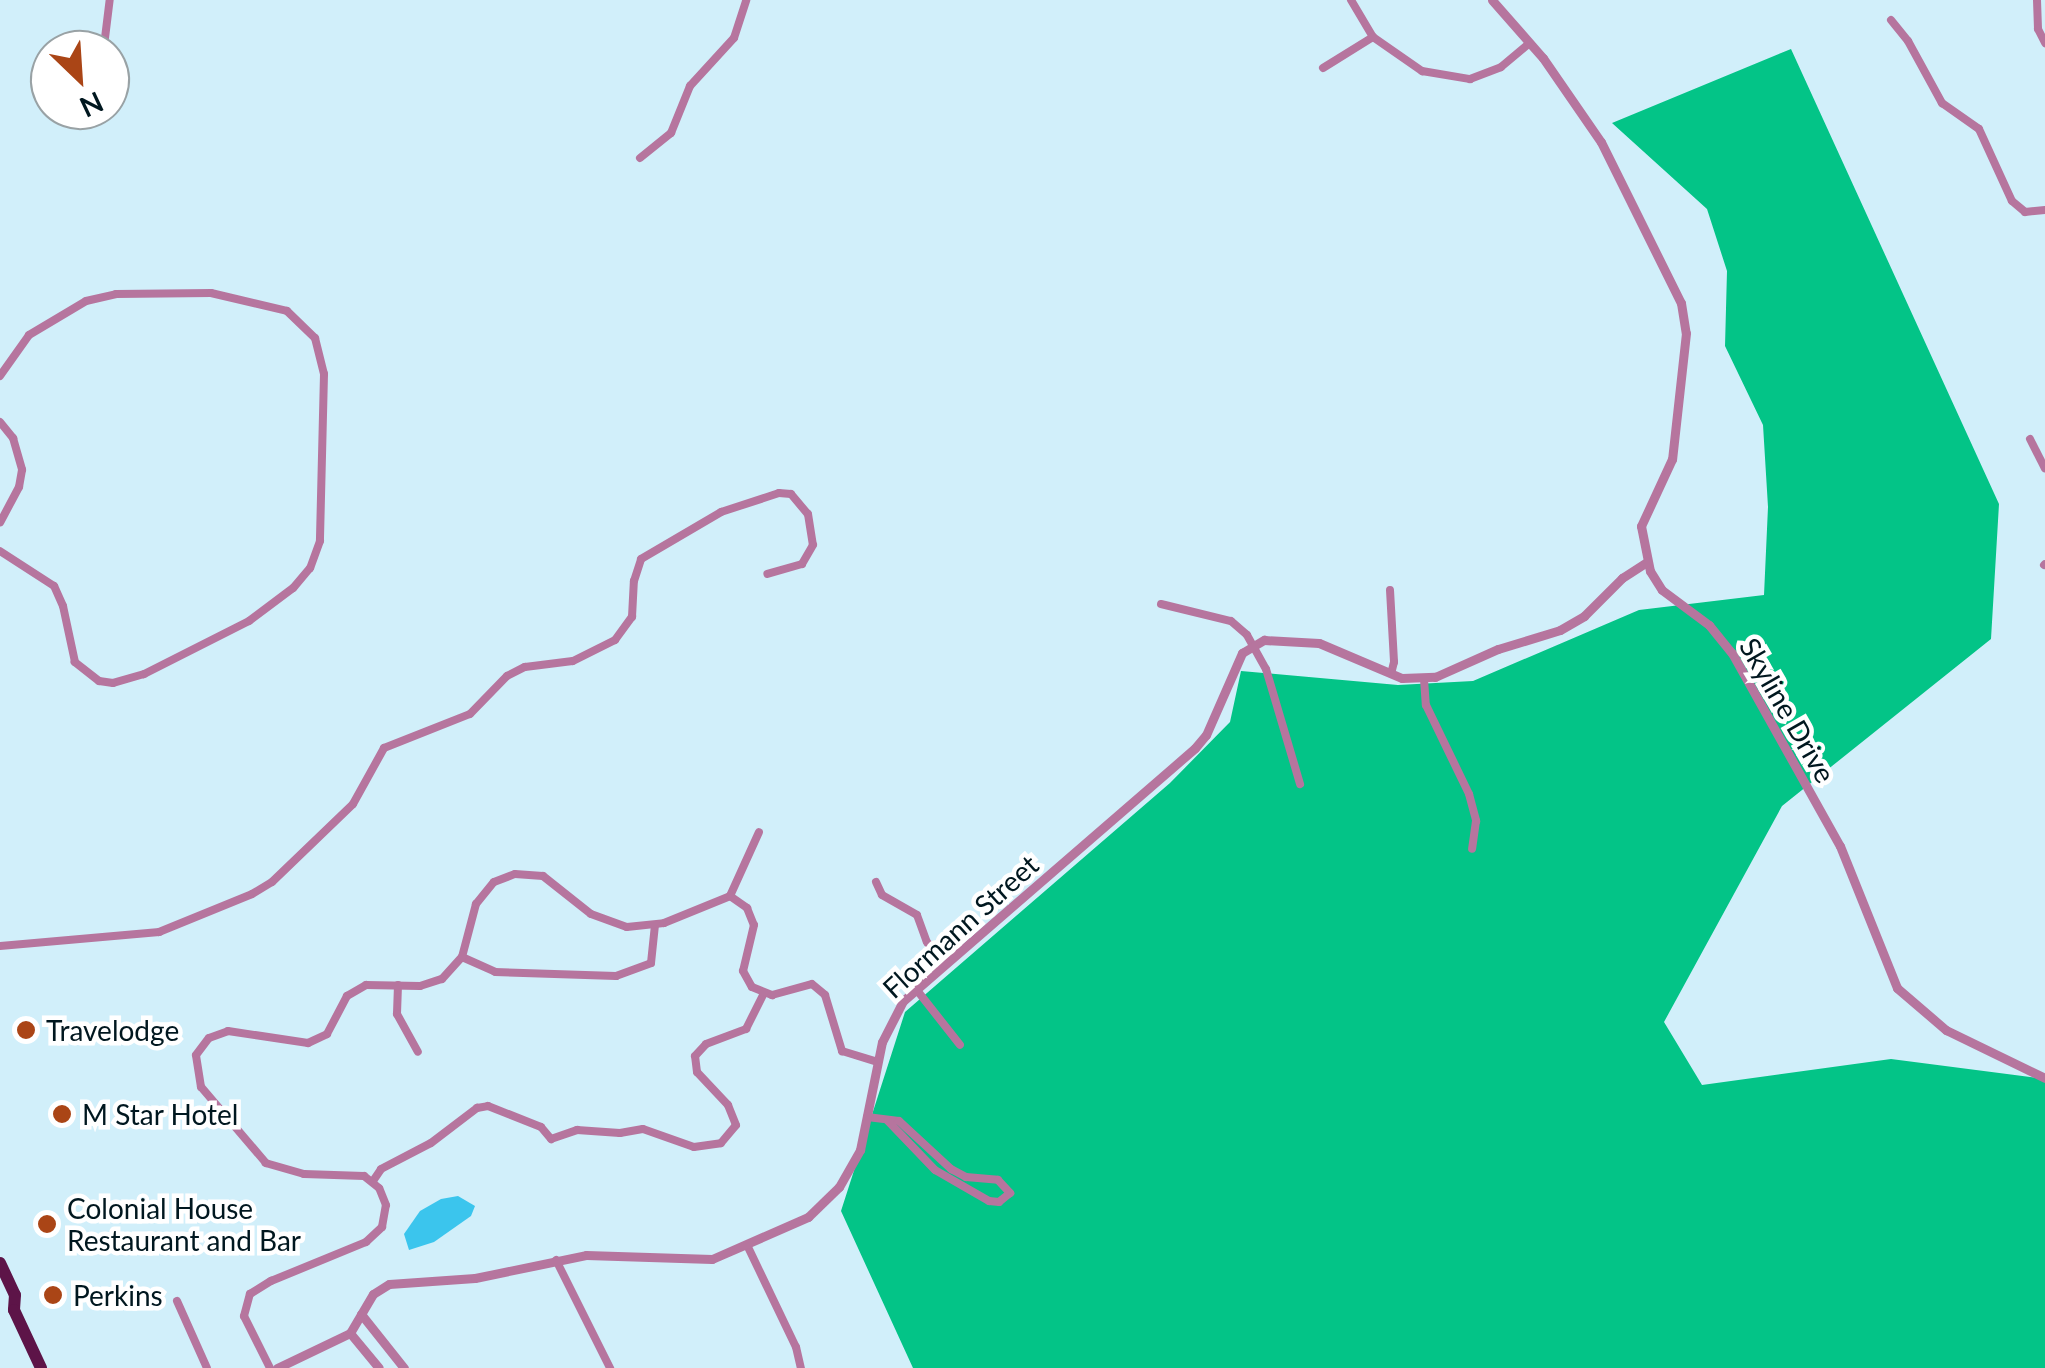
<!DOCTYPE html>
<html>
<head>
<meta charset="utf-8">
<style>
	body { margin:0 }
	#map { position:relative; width:2045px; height:1368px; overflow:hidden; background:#d1effa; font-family:Lato,sans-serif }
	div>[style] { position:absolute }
	.forest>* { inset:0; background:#03c487 }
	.water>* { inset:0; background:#3bc5ed }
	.minor>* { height:8px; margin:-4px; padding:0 4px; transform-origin:4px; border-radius:4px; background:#b6759e }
	.tertiary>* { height:9px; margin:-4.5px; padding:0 4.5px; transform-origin:4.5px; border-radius:4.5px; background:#b6759e }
	.trunk>* { height:12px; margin:-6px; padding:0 6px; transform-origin:6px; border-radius:6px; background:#5d1448 }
	.dots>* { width:28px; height:28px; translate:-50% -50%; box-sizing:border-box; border:5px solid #fff; border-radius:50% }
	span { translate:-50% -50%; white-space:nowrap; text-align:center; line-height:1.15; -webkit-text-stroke:9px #fff; paint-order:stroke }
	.street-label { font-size:28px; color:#00171f }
	.poi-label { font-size:28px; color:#00171f }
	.left { translate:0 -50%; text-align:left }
	.north { position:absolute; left:30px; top:30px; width:100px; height:100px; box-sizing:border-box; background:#fff; border:2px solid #99a2a5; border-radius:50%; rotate:155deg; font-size:28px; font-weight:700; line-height:40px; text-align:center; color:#00171f }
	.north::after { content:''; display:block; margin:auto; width:35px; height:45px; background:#aa4516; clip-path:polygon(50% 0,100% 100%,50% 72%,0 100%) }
</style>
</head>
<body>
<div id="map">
	<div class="forest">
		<i style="clip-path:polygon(1791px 49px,1999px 504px,1991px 639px,1782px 806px,1664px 1022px,1702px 1085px,1891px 1059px,2045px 1079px,2045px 1368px,913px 1368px,841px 1211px,905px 1012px,1170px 783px,1230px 722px,1241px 671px,1398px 685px,1473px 681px,1639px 610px,1764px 595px,1768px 507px,1763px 425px,1725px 346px,1727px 271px,1707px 209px,1612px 123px)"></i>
	</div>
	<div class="water">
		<i style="clip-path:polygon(458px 1196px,475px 1206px,471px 1216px,434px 1242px,409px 1250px,404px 1234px,420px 1211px,441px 1199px)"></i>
	</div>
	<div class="minor">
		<i style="left:1351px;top:0;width:43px;rotate:59.3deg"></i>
		<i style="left:1373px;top:37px;width:60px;rotate:34.8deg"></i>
		<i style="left:1422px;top:71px;width:49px;rotate:9.5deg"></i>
		<i style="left:1470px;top:79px;width:33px;rotate:-21deg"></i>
		<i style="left:1501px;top:67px;width:35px;rotate:-40deg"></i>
		<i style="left:2037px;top:0;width:29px;rotate:88deg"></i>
		<i style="left:2038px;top:29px;width:16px;rotate:63deg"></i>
		<i style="left:1891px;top:20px;width:27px;rotate:51deg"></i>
		<i style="left:1908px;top:41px;width:71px;rotate:61.3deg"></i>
		<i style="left:1942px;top:103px;width:45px;rotate:35.1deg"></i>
		<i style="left:1979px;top:129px;width:79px;rotate:65.4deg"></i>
		<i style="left:2012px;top:201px;width:17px;rotate:40deg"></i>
		<i style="left:2025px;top:212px;width:20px;rotate:-6deg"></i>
		<i style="left:105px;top:38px;width:38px;rotate:-83deg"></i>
		<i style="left:1323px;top:68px;width:59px;rotate:-31.8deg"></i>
		<i style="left:640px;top:158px;width:40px;rotate:-39deg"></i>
		<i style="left:671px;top:133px;width:51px;rotate:-68deg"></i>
		<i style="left:690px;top:86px;width:65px;rotate:-47.5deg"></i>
		<i style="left:734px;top:38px;width:40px;rotate:-72deg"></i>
		<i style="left:0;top:376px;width:50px;rotate:-54.7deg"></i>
		<i style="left:29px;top:335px;width:66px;rotate:-30.8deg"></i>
		<i style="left:86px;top:301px;width:31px;rotate:-13deg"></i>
		<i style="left:116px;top:294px;width:95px;rotate:-0.6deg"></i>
		<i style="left:211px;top:293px;width:78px;rotate:13.3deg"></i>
		<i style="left:287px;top:311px;width:39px;rotate:44deg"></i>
		<i style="left:315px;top:338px;width:37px;rotate:76deg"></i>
		<i style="left:324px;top:374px;width:167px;rotate:91.4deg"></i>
		<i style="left:320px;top:541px;width:29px;rotate:110deg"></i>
		<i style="left:310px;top:568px;width:26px;rotate:130deg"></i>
		<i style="left:293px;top:588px;width:55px;rotate:143.1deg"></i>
		<i style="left:249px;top:621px;width:118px;rotate:153.2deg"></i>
		<i style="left:144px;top:674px;width:32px;rotate:164deg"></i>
		<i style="left:113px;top:683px;width:14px;rotate:-172deg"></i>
		<i style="left:99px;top:681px;width:31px;rotate:-142deg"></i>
		<i style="left:75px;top:662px;width:57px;rotate:-102.1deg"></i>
		<i style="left:63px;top:606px;width:22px;rotate:-114deg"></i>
		<i style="left:54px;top:586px;width:64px;rotate:-147.1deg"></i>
		<i style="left:0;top:422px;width:21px;rotate:51deg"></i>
		<i style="left:13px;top:438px;width:33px;rotate:74deg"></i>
		<i style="left:22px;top:470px;width:17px;rotate:100deg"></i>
		<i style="left:19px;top:487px;width:40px;rotate:118deg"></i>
		<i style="left:2030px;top:439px;width:33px;rotate:63deg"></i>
		<i style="left:2044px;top:565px;width:1px;rotate:-45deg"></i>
		<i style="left:1390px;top:590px;width:72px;rotate:86.8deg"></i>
		<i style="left:1394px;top:662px;width:12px;rotate:104deg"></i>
		<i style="left:1161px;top:604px;width:72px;rotate:13.7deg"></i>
		<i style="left:1231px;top:621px;width:21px;rotate:41deg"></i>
		<i style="left:1247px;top:635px;width:39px;rotate:61deg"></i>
		<i style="left:1266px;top:669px;width:120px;rotate:73.5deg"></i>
		<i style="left:1424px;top:679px;width:26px;rotate:86deg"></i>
		<i style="left:1426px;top:705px;width:99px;rotate:64.2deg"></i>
		<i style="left:1469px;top:794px;width:28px;rotate:75deg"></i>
		<i style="left:1476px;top:821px;width:28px;rotate:98deg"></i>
		<i style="left:876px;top:882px;width:14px;rotate:65deg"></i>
		<i style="left:882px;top:895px;width:40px;rotate:29.7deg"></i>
		<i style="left:917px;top:915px;width:29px;rotate:70deg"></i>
		<i style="left:927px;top:942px;width:29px;rotate:54deg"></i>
		<i style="left:730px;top:896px;width:70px;rotate:-65.6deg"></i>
		<i style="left:0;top:946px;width:160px;rotate:-5deg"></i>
		<i style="left:159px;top:932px;width:100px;rotate:-22.2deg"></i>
		<i style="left:252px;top:894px;width:23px;rotate:-31deg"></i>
		<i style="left:272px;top:882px;width:112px;rotate:-43.9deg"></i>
		<i style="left:353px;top:804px;width:64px;rotate:-61deg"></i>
		<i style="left:384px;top:748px;width:92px;rotate:-21.6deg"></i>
		<i style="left:470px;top:714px;width:53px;rotate:-45.8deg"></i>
		<i style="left:507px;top:676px;width:20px;rotate:-27deg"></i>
		<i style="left:525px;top:667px;width:48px;rotate:-7.1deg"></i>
		<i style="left:573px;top:661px;width:47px;rotate:-26.6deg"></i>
		<i style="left:615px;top:640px;width:29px;rotate:-54deg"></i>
		<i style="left:632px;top:617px;width:36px;rotate:-87deg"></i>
		<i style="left:634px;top:581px;width:23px;rotate:-72deg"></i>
		<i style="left:641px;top:559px;width:93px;rotate:-30.4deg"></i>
		<i style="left:721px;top:512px;width:61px;rotate:-18.1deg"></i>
		<i style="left:779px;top:493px;width:12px;rotate:5deg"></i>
		<i style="left:791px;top:494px;width:26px;rotate:50deg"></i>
		<i style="left:808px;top:514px;width:31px;rotate:81deg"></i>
		<i style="left:813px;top:545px;width:22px;rotate:120deg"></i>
		<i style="left:802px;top:564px;width:36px;rotate:164deg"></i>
		<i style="left:462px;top:957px;width:36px;rotate:24deg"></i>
		<i style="left:495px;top:972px;width:121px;rotate:1.9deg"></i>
		<i style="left:616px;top:976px;width:37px;rotate:-20deg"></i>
		<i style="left:651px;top:963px;width:37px;rotate:-84deg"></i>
		<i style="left:398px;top:985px;width:29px;rotate:92deg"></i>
		<i style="left:397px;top:1014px;width:43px;rotate:61.1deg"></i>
		<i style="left:916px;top:989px;width:71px;rotate:51.8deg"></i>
		<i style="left:867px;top:1117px;width:32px;rotate:7deg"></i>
		<i style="left:899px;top:1121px;width:71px;rotate:42.7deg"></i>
		<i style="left:951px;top:1169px;width:17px;rotate:28deg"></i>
		<i style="left:966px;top:1177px;width:32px;rotate:5deg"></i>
		<i style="left:998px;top:1180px;width:18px;rotate:47deg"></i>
		<i style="left:1010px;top:1193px;width:14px;rotate:141deg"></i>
		<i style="left:999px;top:1202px;width:10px;rotate:-174deg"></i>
		<i style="left:989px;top:1201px;width:62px;rotate:-150.1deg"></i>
		<i style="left:935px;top:1170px;width:69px;rotate:-133.8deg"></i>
		<i style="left:373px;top:1181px;width:14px;rotate:-56deg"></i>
		<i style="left:381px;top:1169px;width:56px;rotate:-27.5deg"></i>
		<i style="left:431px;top:1143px;width:58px;rotate:-37.3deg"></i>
		<i style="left:477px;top:1108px;width:11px;rotate:-10deg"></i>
		<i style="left:488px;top:1106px;width:57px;rotate:21.6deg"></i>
		<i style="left:541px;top:1127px;width:16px;rotate:50deg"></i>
		<i style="left:551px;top:1139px;width:28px;rotate:-19deg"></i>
		<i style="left:577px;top:1130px;width:43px;rotate:4deg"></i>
		<i style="left:620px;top:1133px;width:23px;rotate:-10deg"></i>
		<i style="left:643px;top:1129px;width:54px;rotate:19.4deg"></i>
		<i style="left:694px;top:1147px;width:27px;rotate:-8deg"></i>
		<i style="left:721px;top:1143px;width:23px;rotate:-50deg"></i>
		<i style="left:736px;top:1125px;width:22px;rotate:-112deg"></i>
		<i style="left:728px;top:1105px;width:45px;rotate:-133.2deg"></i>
		<i style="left:697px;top:1072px;width:16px;rotate:-97deg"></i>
		<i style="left:695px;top:1056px;width:16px;rotate:-47deg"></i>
		<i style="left:706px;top:1044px;width:43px;rotate:-20.6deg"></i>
		<i style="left:746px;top:1029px;width:40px;rotate:-63.4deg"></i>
		<i style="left:748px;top:1247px;width:111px;rotate:64.4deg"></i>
		<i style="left:796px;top:1347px;width:22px;rotate:77deg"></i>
		<i style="left:556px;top:1260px;width:121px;rotate:63.4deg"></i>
		<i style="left:177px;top:1301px;width:73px;rotate:65.9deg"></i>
		<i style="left:270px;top:1368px;width:58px;rotate:-116.6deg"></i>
		<i style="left:244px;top:1316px;width:23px;rotate:-75deg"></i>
		<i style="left:250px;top:1294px;width:25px;rotate:-32deg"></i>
		<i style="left:271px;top:1281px;width:103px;rotate:-22.3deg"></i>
		<i style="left:366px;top:1242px;width:22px;rotate:-43deg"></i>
		<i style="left:382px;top:1227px;width:22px;rotate:-80deg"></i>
		<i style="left:386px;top:1205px;width:18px;rotate:-112deg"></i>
		<i style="left:379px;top:1188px;width:19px;rotate:-141deg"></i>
		<i style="left:364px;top:1176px;width:60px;rotate:-178.1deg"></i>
		<i style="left:304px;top:1174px;width:40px;rotate:-164deg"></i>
		<i style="left:266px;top:1163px;width:100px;rotate:-130.5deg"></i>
		<i style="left:201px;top:1087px;width:32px;rotate:-99deg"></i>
		<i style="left:196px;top:1055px;width:21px;rotate:-53deg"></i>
		<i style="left:209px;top:1038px;width:20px;rotate:-20deg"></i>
		<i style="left:228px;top:1031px;width:81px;rotate:8.5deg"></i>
		<i style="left:308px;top:1043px;width:21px;rotate:-25deg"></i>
		<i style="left:327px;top:1034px;width:43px;rotate:-62.2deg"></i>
		<i style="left:347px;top:996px;width:22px;rotate:-30deg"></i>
		<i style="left:366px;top:985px;width:54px;rotate:1.1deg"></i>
		<i style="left:420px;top:986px;width:23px;rotate:-18deg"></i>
		<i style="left:442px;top:979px;width:30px;rotate:-48deg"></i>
		<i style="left:462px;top:957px;width:55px;rotate:-75.2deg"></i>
		<i style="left:476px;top:904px;width:28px;rotate:-51deg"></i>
		<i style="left:494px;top:882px;width:22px;rotate:-21deg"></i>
		<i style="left:515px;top:874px;width:28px;rotate:4deg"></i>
		<i style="left:543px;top:876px;width:61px;rotate:38.4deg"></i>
		<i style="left:591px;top:914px;width:38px;rotate:20deg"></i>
		<i style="left:627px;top:927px;width:37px;rotate:-6deg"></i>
		<i style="left:664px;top:923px;width:71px;rotate:-22.2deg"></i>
		<i style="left:730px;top:896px;width:21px;rotate:35deg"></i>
		<i style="left:747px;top:908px;width:18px;rotate:68deg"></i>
		<i style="left:754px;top:925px;width:47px;rotate:103.4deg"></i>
		<i style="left:743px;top:971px;width:18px;rotate:61deg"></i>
		<i style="left:752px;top:987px;width:22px;rotate:22deg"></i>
		<i style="left:772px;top:995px;width:41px;rotate:-15.4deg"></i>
		<i style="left:812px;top:984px;width:17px;rotate:40deg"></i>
		<i style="left:825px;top:995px;width:59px;rotate:73.1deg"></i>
		<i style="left:842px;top:1051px;width:37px;rotate:17deg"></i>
	</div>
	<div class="tertiary">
		<i style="left:1492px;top:0;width:77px;rotate:48.7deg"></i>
		<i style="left:1543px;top:58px;width:102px;rotate:55.4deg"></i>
		<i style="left:1601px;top:142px;width:180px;rotate:63.6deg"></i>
		<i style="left:1681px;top:303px;width:30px;rotate:81deg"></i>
		<i style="left:1686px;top:333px;width:127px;rotate:96.3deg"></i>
		<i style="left:1672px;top:459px;width:74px;rotate:114.8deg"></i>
		<i style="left:1641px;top:526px;width:46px;rotate:78.7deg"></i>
		<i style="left:1650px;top:571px;width:22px;rotate:58deg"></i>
		<i style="left:1662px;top:590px;width:59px;rotate:36.7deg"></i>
		<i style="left:1709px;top:625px;width:36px;rotate:51deg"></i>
		<i style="left:1732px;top:653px;width:221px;rotate:60.8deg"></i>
		<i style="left:1840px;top:846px;width:153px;rotate:68.1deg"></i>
		<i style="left:1897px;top:988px;width:65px;rotate:40.6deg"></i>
		<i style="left:1946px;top:1030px;width:110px;rotate:25.9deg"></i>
		<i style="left:361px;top:1314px;width:69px;rotate:51.5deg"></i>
		<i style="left:350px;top:1333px;width:45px;rotate:50.4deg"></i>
		<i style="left:277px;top:1368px;width:81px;rotate:-25.6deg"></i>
		<i style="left:350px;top:1333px;width:45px;rotate:-59.5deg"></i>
		<i style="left:373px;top:1294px;width:19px;rotate:-32deg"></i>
		<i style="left:389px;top:1284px;width:86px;rotate:-4deg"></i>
		<i style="left:475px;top:1278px;width:113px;rotate:-11.7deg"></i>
		<i style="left:586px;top:1255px;width:126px;rotate:1.8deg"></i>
		<i style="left:712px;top:1259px;width:105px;rotate:-23.6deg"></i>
		<i style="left:808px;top:1217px;width:43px;rotate:-44.1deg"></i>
		<i style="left:839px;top:1187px;width:43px;rotate:-60.4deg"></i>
		<i style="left:860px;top:1150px;width:110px;rotate:-78.5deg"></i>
		<i style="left:882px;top:1042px;width:46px;rotate:-62.9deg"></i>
		<i style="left:903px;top:1001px;width:386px;rotate:-40.9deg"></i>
		<i style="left:1195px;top:748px;width:17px;rotate:-50deg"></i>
		<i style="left:1206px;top:735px;width:90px;rotate:-66.3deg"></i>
		<i style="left:1242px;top:653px;width:26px;rotate:-31deg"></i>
		<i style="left:1264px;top:640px;width:55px;rotate:3.1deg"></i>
		<i style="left:1319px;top:643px;width:90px;rotate:22.9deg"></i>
		<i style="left:1402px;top:678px;width:33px;rotate:-2deg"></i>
		<i style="left:1435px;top:677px;width:69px;rotate:-24deg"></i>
		<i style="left:1498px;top:649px;width:65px;rotate:-17deg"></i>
		<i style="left:1560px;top:630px;width:28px;rotate:-30deg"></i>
		<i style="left:1584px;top:616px;width:54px;rotate:-45deg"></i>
		<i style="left:1622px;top:578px;width:30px;rotate:-33deg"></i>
	</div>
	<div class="trunk">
		<i style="left:0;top:1263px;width:35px;rotate:65deg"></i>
		<i style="left:15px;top:1295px;width:15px;rotate:94deg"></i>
		<i style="left:14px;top:1310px;width:64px;rotate:65deg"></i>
	</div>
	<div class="dots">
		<i style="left:26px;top:1030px;background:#aa4516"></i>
		<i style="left:62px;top:1114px;background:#aa4516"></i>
		<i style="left:47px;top:1224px;background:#aa4516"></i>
		<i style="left:53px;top:1295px;background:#aa4516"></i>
	</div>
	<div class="street-label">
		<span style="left:1788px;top:710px;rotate:60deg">Skyline Drive</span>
		<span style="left:960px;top:926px;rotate:-42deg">Flormann Street</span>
	</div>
	<div class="poi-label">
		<span class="left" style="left:46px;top:1030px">Travelodge</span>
		<span class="left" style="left:82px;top:1114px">M Star Hotel</span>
		<span class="left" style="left:67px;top:1224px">Colonial House<br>Restaurant and Bar</span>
		<span class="left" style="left:73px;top:1295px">Perkins</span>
	</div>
	<div class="north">N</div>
</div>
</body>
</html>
